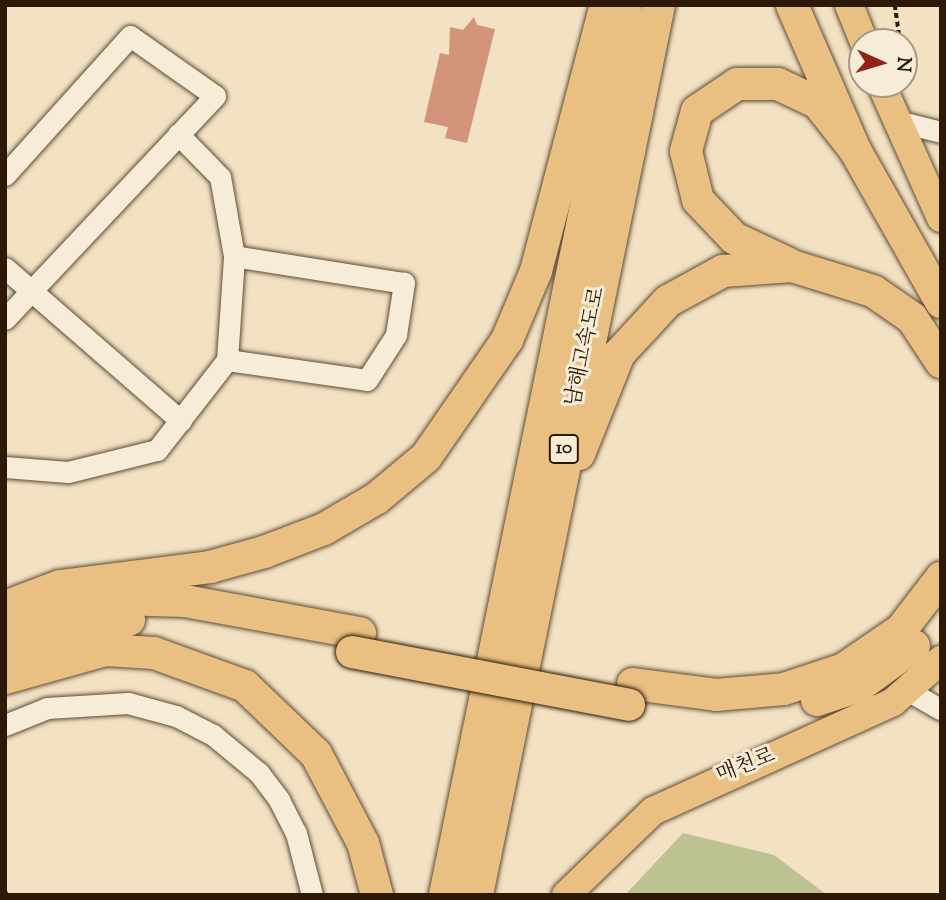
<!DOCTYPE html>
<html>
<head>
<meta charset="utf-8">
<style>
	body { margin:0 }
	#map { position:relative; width:946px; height:900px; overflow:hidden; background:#f2e1c2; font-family:"Sorts Mill Goudy","Noto Serif KR",serif }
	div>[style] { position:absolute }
	.green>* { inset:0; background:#bdc292 }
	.building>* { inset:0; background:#d4947b }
	.path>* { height:3.5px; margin-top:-1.75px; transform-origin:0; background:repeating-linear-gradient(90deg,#2e1907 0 5px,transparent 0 8.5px) }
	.roads { filter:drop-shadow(0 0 2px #5f4b36) drop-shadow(0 0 2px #5f4b36) }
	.minor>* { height:21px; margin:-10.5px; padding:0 10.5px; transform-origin:10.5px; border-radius:10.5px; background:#f7ecd7 }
	.major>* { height:28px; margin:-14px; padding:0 14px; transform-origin:14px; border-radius:14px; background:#e9c081 }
	.highway>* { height:32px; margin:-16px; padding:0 16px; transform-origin:16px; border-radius:16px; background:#e9c081 }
	.bridges { filter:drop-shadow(0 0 2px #2e1907) drop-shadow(0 0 2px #2e1907) }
	.highway-bridge>* { height:32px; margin:-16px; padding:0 16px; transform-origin:16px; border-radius:16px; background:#e9c081 }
	span { translate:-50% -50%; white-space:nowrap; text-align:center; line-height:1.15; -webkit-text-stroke:6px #f7ecd7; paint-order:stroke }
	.shield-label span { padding:2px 5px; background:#f7ecd7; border:2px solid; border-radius:5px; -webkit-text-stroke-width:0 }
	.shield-label { font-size:19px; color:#2e1907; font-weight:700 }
	.street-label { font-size:21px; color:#2e1907 }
	.frame { position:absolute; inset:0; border:7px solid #2e1907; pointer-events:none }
	.north { position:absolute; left:848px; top:28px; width:70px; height:70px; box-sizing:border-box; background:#f7ecd7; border:2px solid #a79884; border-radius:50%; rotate:94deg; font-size:19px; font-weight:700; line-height:28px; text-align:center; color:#2e1907 }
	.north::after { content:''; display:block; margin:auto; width:24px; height:32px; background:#8f2418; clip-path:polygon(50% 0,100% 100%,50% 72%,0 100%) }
</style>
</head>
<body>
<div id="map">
	<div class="green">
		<i style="clip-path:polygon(683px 833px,774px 855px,827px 895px,625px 895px)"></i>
	</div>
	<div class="building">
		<i style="clip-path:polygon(474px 17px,477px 25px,495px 29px,467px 143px,445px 138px,448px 127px,424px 122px,440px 53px,449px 55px,450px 27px,463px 30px)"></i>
	</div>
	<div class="path">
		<i style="left:895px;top:5px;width:37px;rotate:82deg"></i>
		<i style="left:904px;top:67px;width:15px;rotate:82deg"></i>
		<i style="left:5px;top:891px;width:4px;rotate:63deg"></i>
	</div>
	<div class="roads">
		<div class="minor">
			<i style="left:897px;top:121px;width:45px;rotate:14deg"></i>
			<i style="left:5px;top:175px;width:187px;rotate:-48deg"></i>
			<i style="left:130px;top:36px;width:104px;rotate:35.2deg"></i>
			<i style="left:215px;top:96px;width:306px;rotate:133.3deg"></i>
			<i style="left:5px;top:268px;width:233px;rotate:41deg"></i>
			<i style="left:227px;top:360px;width:141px;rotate:8.1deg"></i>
			<i style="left:367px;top:380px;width:54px;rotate:-57.2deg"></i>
			<i style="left:396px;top:335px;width:53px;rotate:-81.3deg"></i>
			<i style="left:404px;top:283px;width:172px;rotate:-171deg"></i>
			<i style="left:5px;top:467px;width:63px;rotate:4.5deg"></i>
			<i style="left:68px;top:472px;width:92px;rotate:-13.9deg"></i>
			<i style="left:157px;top:450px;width:114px;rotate:-52.1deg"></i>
			<i style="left:227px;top:360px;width:104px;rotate:-86.1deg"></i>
			<i style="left:234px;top:256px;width:80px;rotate:-100deg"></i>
			<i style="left:220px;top:177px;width:60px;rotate:-134.3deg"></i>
			<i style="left:907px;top:690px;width:39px;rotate:30deg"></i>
			<i style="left:5px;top:725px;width:45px;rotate:-22deg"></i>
			<i style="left:47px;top:708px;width:81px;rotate:-3.5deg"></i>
			<i style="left:128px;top:703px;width:50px;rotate:15.2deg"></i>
			<i style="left:176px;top:716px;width:42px;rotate:27.2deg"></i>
			<i style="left:213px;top:735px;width:60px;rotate:39.6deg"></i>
			<i style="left:259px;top:773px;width:34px;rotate:53deg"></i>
			<i style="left:279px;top:800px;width:37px;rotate:63deg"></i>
			<i style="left:296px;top:833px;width:64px;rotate:75.5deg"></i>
		</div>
		<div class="major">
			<i style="left:849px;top:5px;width:40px;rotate:68deg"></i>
			<i style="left:881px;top:84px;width:147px;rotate:65.9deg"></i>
			<i style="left:566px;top:895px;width:121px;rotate:-44deg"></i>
			<i style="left:653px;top:811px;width:264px;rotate:-24.4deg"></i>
			<i style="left:893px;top:702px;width:64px;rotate:-41.2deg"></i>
		</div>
		<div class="highway">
			<i style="left:792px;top:5px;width:158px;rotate:66.5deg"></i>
			<i style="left:855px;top:150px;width:175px;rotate:60.5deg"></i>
			<i style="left:789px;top:264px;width:61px;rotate:-154.7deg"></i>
			<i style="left:734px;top:238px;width:52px;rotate:-133.5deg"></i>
			<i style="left:698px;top:200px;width:50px;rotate:-103.8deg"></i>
			<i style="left:686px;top:151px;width:41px;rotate:-74.6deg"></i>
			<i style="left:697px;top:111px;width:48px;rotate:-34deg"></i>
			<i style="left:737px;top:84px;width:41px"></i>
			<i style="left:778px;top:84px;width:44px;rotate:25.4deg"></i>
			<i style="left:818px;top:103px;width:60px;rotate:51.8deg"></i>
			<i style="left:579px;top:454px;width:108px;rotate:-68.2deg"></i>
			<i style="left:619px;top:354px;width:72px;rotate:-47.2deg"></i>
			<i style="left:668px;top:301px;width:63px;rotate:-28.6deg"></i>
			<i style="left:723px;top:271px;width:69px;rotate:-4.1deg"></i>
			<i style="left:792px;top:266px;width:85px;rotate:17.2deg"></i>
			<i style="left:873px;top:291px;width:47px;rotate:34.7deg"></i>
			<i style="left:912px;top:318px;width:53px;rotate:56.6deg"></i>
			<i style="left:5px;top:607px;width:59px;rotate:-20.9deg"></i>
			<i style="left:60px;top:586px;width:151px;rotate:-7.2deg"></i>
			<i style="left:210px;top:567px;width:56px;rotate:-15.5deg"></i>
			<i style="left:264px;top:552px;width:64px;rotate:-21deg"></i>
			<i style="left:324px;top:529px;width:61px;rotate:-30.3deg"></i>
			<i style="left:377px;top:498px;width:64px;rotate:-39.9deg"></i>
			<i style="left:426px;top:457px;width:142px;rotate:-55.3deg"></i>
			<i style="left:507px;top:340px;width:75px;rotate:-67.2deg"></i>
			<i style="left:536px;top:271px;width:275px;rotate:-75.3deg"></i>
			<i style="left:5px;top:631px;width:48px;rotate:-22.2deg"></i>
			<i style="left:49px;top:613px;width:69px;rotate:-11.6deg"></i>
			<i style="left:117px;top:599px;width:68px;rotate:1.7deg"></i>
			<i style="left:185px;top:601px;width:178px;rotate:10.4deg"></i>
			<i style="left:19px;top:655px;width:45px;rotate:-24.9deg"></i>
			<i style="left:60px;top:636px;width:71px;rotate:-13.1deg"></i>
			<i style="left:5px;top:678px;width:104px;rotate:-15.6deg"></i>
			<i style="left:105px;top:650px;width:49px;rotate:3.5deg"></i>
			<i style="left:154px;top:653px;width:97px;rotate:19.9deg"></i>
			<i style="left:245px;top:686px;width:98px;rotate:43.8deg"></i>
			<i style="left:316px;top:754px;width:101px;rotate:62.2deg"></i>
			<i style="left:363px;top:843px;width:54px;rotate:74.9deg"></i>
			<i style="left:633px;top:684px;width:84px;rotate:7.5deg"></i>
			<i style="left:716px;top:695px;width:68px;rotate:-5deg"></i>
			<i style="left:784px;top:689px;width:63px;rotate:-18.4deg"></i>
			<i style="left:844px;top:669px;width:69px;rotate:-34.4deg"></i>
			<i style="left:901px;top:630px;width:66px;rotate:-52.4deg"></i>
			<i style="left:817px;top:700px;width:44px;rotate:-18.4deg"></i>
			<i style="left:859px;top:686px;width:68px;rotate:-36deg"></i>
			<i style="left:445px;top:895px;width:903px;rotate:-78.44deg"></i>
			<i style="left:477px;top:895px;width:908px;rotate:-78.44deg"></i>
		</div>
	</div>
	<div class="bridges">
		<div class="highway-bridge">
			<i style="left:352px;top:652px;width:282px;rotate:10.8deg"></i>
		</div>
	</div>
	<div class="shield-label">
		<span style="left:564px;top:449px">10</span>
	</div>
	<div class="street-label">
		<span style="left:586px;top:347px;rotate:-78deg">남해고속도로</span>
		<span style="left:746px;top:766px;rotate:-21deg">매천로</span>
	</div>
	<div class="frame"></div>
	<div class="north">N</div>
</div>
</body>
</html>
